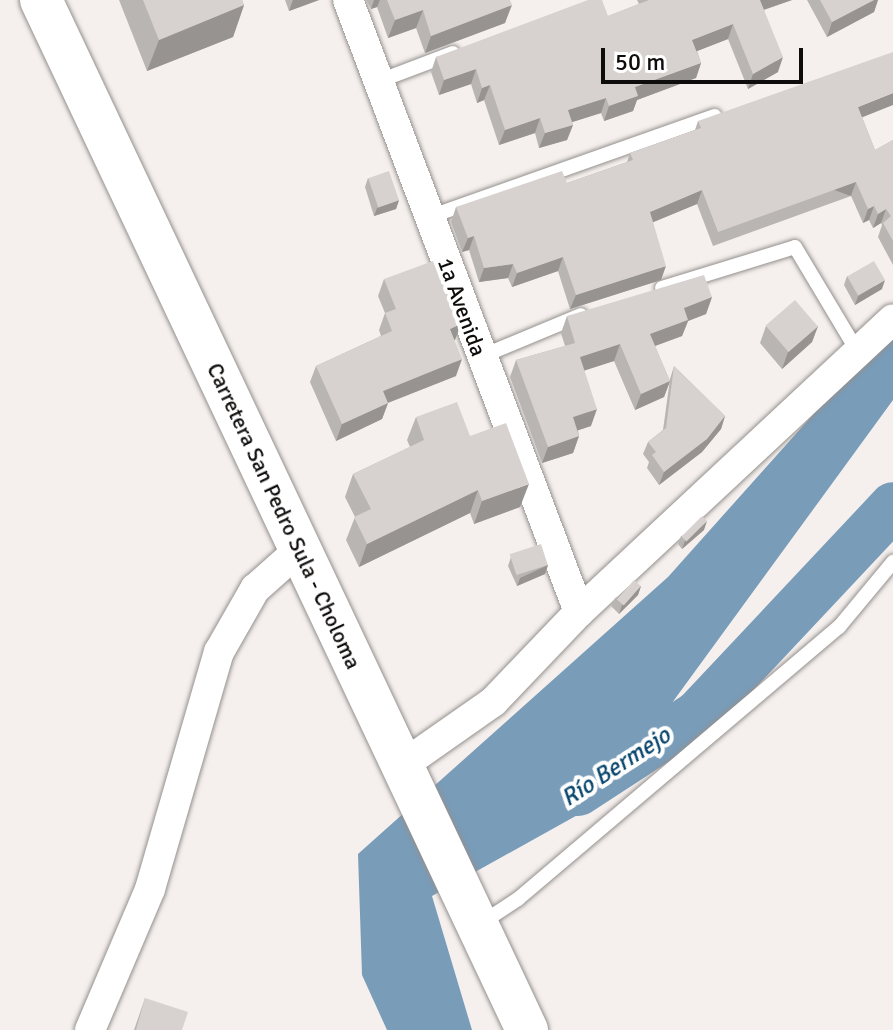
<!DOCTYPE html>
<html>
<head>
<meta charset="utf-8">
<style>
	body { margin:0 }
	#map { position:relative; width:893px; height:1030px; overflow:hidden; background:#f5f0ed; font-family:Signika,sans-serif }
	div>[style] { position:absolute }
	.water>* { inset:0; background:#799cb9 }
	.river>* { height:48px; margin:-24px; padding:0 24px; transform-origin:24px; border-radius:24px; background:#799cb9 }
	.roads { filter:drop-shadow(0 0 2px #94908e) drop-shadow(0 0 2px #94908e) }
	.lane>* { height:14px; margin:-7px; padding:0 7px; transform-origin:7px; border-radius:7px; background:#fff }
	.street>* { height:30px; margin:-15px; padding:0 15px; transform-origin:15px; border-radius:15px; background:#fff }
	.secondary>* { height:42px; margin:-21px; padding:0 21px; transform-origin:21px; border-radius:21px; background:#fff }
	.wall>* { inset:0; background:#b9b5b2 }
	.shaded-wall>* { inset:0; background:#969391; transform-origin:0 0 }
	.building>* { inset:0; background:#d7d2cf; transform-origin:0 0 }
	span { translate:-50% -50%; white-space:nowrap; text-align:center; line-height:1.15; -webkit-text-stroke:8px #fff; paint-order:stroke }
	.street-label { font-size:22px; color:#0f0d0c }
	.water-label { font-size:24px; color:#07456c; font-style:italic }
	.scale { position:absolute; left:601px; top:48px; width:202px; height:36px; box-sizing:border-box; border:4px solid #0f0d0c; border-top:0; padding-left:10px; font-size:24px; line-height:28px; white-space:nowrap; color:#0f0d0c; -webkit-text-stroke:6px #fff; paint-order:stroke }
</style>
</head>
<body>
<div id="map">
	<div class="water">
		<i style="clip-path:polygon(893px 325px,893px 400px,599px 803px,432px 896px,472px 1030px,387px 1030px,362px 975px,358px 854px,668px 577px)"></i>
	</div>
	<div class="river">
		<i style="left:578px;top:792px;width:143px;rotate:-33deg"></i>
		<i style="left:698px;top:714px;width:285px;rotate:-46.8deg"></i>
	</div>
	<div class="roads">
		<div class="lane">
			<i style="left:379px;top:81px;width:79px;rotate:-20.7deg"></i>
			<i style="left:429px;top:217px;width:303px;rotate:-19.5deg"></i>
			<i style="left:662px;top:288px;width:139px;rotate:-17.1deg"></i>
			<i style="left:795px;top:247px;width:119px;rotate:59.1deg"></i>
			<i style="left:480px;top:357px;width:109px;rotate:-22.6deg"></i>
			<i style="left:480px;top:924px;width:45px;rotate:-33.3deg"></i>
			<i style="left:518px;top:899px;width:421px;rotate:-40.3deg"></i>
			<i style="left:839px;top:627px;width:85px;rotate:-50.3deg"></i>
		</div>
		<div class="street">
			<i style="left:348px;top:0;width:654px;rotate:69.32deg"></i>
			<i style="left:403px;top:765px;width:110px;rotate:-35deg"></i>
			<i style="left:493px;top:702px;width:124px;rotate:-46.3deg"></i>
			<i style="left:579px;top:612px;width:429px;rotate:-43deg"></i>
			<i style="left:90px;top:1030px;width:153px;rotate:-66.9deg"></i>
			<i style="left:150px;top:889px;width:247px;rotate:-73.8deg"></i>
			<i style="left:219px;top:652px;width:73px;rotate:-60.3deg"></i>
			<i style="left:255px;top:589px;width:59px;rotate:-41.6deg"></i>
		</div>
		<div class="secondary">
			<i style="left:41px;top:0;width:1139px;rotate:64.74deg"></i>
		</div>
	</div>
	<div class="wall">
		<i style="clip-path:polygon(119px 0,242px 0,244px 5px,233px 37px,147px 71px)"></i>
		<i style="clip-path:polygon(285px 0,319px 0,289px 11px)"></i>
		<i style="clip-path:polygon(366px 0,510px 0,505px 23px,425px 53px,416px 28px,388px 38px,377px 7px,371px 9px)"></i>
		<i style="clip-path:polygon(637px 0,792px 0,764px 10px,778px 72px,748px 89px,728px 39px,697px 51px,701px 63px,696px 78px,637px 100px,633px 111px,604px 121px,601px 113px,572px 122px,573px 125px,567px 140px,539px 148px,535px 133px,499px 145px,484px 100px,477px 103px,471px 84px,439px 95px,431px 72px,436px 57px,608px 16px,639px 4px)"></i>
		<i style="clip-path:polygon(807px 0,878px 0,874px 12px,827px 37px)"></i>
		<i style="clip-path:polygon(862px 117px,875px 150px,893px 140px,893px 265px,878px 237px,882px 225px,881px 223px,873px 228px,869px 220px,863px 223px,851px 196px,713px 246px,697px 204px,653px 222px,661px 280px,570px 309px,558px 271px,512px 287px,508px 278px,479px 282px,469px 250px,462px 252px,451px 222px,456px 207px,567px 183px,627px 162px,630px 153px,695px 130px,698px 121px)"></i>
		<i style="clip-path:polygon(368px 178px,399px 200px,396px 209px,374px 216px,365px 187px)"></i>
		<i style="clip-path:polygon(847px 276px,882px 289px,855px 305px,844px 285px)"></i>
		<i style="clip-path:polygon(384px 279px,461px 324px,454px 340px,456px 376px,388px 403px,382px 419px,336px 441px,310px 382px,316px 366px,381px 336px,379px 330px,385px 313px,378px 296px)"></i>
		<i style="clip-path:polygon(712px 297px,706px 314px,688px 321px,682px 336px,655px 346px,670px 381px,664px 397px,635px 410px,614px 361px,584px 370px,591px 426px,578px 430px,579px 436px,573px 453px,542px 463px,510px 377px,516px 360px,565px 346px,561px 333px,567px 316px)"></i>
		<i style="clip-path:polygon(766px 326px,818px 326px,812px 342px,782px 369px,760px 343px)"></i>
		<i style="clip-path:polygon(674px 366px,725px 416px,721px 429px,702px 452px,659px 485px,647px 468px,649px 462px,643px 454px,648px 442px,663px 430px,670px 379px)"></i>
		<i style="clip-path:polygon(416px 417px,470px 436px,520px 507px,474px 524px,470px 513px,359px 567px,346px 540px,355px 517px,345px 497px,353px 474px,410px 447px,407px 440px)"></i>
		<i style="clip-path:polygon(704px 530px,682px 549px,678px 544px,681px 536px)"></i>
		<i style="clip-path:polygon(511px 557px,548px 565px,545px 574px,517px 586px,508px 566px)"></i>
		<i style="clip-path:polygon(641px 586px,638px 595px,619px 614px,611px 606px,615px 598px)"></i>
		<i style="clip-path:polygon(145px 998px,182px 1030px,134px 1030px)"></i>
	</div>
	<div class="shaded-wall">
		<i style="clip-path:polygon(293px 0,319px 0,289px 11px)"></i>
		<i style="clip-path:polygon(374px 0,380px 0,377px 7px,371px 9px)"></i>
		<i style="clip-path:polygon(759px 0,792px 0,754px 13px)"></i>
		<i style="clip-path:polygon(874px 0,878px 0,874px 12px,827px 37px,832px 22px)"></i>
		<i style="clip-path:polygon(244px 5px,233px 37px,147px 71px,159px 40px)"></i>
		<i style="clip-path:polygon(512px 5px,505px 23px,425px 53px,431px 36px)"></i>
		<i style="clip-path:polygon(423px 10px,416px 28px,388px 38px,395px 20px)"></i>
		<i style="clip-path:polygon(733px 24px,728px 39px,687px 55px,692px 40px)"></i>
		<i style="clip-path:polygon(783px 57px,778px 72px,748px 89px,753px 74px)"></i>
		<i style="clip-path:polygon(701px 63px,696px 78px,637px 100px,633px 111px,604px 121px,609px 106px,635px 87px)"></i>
		<i style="clip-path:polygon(476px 69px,471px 84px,439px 95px,444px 80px)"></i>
		<i style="clip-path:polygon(490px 85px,484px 100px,477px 103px,482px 88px)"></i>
		<i style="clip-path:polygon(893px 93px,893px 105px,853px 121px,858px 107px)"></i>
		<i style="clip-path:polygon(606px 98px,601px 113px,563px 125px,568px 110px)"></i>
		<i style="clip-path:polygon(540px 118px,535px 133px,499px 145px,505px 130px)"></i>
		<i style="clip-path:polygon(573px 125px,567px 140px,539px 148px,545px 133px)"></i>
		<i style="left:856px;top:182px;width:15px;height:147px;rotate:110deg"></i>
		<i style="clip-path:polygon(702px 190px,697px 204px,644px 226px,650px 212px)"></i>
		<i style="clip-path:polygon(399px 200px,396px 209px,374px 216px,377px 208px)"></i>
		<i style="clip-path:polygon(874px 206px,869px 220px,863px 223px,868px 209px)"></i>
		<i style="clip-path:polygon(886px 209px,881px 223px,873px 228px,878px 214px)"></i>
		<i style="clip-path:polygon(474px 236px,469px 250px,462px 252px,468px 238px)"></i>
		<i style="clip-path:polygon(563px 257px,558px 271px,512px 287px,517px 273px)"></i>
		<i style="clip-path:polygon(513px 264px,508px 278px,479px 282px,484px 268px)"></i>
		<i style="clip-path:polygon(666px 266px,661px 280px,570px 309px,576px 295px)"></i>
		<i style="clip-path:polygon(885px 280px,882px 289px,855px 305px,858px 296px)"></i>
		<i style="clip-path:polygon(712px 297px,706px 314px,688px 321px,682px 336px,644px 350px,650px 334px,684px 308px)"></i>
		<i style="clip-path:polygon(461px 324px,455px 340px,444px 345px,450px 329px)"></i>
		<i style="clip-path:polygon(818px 326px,812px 342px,782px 369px,788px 352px)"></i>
		<i style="clip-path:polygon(620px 344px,614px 361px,574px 374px,580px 357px)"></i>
		<i style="clip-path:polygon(462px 359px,456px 376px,377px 407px,383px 391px)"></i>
		<i style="clip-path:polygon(670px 381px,664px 397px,635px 410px,641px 394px)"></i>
		<i style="clip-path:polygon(388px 403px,382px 419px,336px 441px,342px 424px)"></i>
		<i style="clip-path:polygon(597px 409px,591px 426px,567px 434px,573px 417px)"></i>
		<i style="clip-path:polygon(725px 416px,721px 429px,702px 452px,659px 485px,664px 472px)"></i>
		<i style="clip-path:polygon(579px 436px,573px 453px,542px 463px,548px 447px)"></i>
		<i style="clip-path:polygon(529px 484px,520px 507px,474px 524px,482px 501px)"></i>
		<i style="clip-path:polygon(478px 490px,470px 513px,359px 567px,367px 544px)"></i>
		<i style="clip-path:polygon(707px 521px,704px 530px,682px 549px,685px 541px)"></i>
		<i style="clip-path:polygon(548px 565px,545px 574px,517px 586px,520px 578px)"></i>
		<i style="clip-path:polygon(641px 586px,638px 595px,619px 614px,622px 605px)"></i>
	</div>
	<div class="building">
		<i style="clip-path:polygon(143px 0,242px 0,244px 5px,159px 40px)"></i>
		<i style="clip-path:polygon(387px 0,510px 0,512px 5px,431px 36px,423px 10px,395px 20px)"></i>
		<i style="clip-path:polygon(588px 0,602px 0,608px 16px,649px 0,760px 0,783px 57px,753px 74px,733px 24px,692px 40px,701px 63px,635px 87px,638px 96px,609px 106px,606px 98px,568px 110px,573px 125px,545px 133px,540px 118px,505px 130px,490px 85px,482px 88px,476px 69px,444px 80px,436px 57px)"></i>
		<i style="clip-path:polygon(820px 0,874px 0,832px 22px)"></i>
		<i style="clip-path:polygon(893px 52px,893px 93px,858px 107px,875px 150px,893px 140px,893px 241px,883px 223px,891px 216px,886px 209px,878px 214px,874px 206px,868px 209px,856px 182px,718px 232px,702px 190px,650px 212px,666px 266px,576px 295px,563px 257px,517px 273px,513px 264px,484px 268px,474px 236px,468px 238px,456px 207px,562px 171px,567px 183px,633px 160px,630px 153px,701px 128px,698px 121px)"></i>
		<i style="left:389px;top:171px;width:31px;height:22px;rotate:71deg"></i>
		<i style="clip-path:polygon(433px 261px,461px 324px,450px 329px,462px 359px,383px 391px,388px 403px,342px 424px,316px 366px,392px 331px,385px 313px,396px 309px,384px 279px)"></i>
		<i style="left:874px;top:261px;width:22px;height:31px;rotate:60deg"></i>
		<i style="clip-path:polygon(704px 275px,712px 297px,684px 308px,688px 320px,650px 334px,670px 381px,641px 394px,620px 344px,580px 357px,597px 409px,573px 417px,579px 436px,548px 447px,516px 360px,575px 343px,567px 316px)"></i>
		<i style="left:795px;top:300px;width:35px;height:39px;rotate:49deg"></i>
		<i style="clip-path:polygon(674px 366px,725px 416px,707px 439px,664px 472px,652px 455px,656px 452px,648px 442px,666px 428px)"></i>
		<i style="clip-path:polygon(457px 402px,470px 436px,506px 423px,529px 484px,482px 501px,478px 490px,367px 544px,354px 517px,371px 509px,353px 474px,424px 440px,416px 417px)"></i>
		<i style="left:702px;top:516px;width:7px;height:29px;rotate:45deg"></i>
		<i style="left:541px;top:544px;width:22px;height:33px;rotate:72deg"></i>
		<i style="left:634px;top:580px;width:9px;height:26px;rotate:41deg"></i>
		<i style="clip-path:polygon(145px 998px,188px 1012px,182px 1030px,136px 1030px)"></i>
	</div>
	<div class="street-label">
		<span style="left:462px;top:307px;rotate:70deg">1a Avenida</span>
		<span style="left:284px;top:516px;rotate:65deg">Carretera San Pedro Sula - Choloma</span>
	</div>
	<div class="water-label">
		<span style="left:616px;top:767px;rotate:-33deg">Río Bermejo</span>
	</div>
	<div class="scale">50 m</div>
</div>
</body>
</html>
